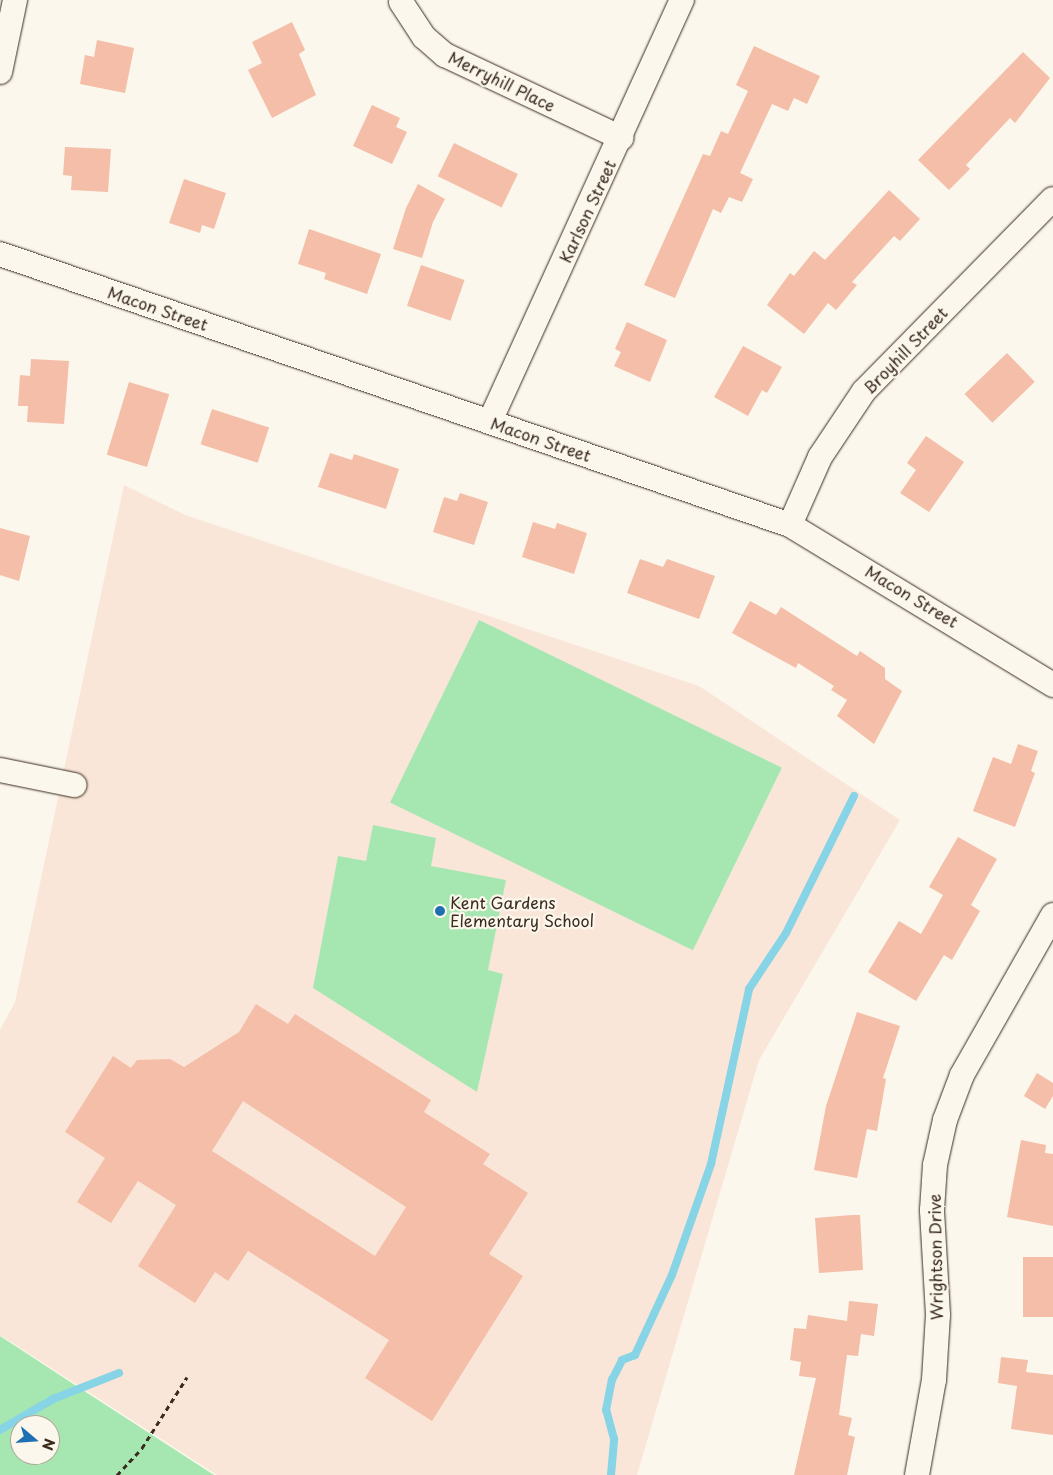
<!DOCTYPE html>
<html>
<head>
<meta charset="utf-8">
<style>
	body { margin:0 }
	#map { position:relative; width:1053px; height:1475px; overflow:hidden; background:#fbf7ec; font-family:"Playpen Sans",sans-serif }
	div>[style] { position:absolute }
	.built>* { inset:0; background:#f9e6d8 }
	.green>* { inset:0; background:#a6e7b1; transform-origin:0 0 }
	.stream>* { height:8px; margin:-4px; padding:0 4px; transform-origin:4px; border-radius:4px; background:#86d4e5 }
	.building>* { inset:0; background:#f4bea8; transform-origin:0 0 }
	.path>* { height:3px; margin-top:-1.5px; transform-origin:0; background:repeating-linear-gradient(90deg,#3b2a1e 0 5px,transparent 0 9px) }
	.roads { filter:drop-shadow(0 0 1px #3b2a1e) drop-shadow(0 0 1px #3b2a1e) }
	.minor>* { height:24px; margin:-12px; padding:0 12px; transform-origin:12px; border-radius:12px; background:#fbf7ec }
	.dots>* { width:14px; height:14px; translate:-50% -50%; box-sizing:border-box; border:2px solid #fbf7ec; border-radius:50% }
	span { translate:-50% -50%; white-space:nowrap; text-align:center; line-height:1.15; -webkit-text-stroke:4.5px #fbf7ec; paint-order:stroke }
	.street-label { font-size:16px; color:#3b2a1e }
	.poi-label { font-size:16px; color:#3b2a1e }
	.left { translate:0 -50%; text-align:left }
	.north { position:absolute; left:10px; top:1415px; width:50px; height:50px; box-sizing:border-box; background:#fbf7ec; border:1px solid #aea59a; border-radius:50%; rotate:108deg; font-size:14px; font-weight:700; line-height:20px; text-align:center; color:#3b2a1e }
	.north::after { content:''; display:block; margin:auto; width:18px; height:22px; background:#1f6fb2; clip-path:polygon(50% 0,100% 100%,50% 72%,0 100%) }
</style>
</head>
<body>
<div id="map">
	<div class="built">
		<i style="clip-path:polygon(124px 485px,185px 515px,699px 686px,900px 820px,759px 1060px,637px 1475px,217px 1475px,0 1335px,0 1030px,15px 1002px)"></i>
	</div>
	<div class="green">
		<i style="left:479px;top:620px;width:337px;height:203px;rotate:26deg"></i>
		<i style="clip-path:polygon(373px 825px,436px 838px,431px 866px,506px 880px,488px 970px,503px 974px,477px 1092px,313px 988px,338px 856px,366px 861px)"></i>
		<i style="clip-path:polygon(evenodd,0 1336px,78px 1387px,214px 1475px,0 1475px,0 1336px,20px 1425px,50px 1425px,50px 1455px,20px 1455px,20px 1425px)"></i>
	</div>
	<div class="stream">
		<i style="left:0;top:1430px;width:61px;rotate:-30.3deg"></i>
		<i style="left:53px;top:1399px;width:71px;rotate:-21.5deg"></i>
		<i style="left:611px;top:1475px;width:36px;rotate:-85deg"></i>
		<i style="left:614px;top:1439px;width:30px;rotate:-105deg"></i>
		<i style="left:606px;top:1410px;width:31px;rotate:-79deg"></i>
		<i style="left:612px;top:1380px;width:22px;rotate:-63deg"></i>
		<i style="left:622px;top:1360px;width:14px;rotate:-21deg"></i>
		<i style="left:635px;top:1355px;width:88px;rotate:-65.2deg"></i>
		<i style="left:672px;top:1275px;width:118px;rotate:-70.6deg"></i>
		<i style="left:711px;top:1164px;width:179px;rotate:-77.7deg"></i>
		<i style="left:749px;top:989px;width:67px;rotate:-56.5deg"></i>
		<i style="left:786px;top:933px;width:153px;rotate:-63.6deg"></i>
	</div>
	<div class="building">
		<i style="clip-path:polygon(292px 22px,305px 50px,299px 54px,316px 95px,272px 118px,248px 70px,262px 63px,252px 42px)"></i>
		<i style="clip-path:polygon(97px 40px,134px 48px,125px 93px,80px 84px,85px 55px,94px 57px)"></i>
		<i style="clip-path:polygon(754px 46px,820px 76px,807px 104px,794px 98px,788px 111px,772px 104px,740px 173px,753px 179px,742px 202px,729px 197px,721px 213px,713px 209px,675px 298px,644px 285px,703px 154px,710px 156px,721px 131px,728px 134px,748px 91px,736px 85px)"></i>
		<i style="clip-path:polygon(1023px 52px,1050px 78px,1015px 123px,1010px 118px,966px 165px,970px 169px,949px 190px,918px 160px)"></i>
		<i style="clip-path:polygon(372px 105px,400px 118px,396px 127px,407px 132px,392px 164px,353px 146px)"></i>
		<i style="left:454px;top:143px;width:71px;height:37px;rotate:26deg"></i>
		<i style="clip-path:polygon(65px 147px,111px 149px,108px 192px,71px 190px,72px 176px,63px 175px)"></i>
		<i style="clip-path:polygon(184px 179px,226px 193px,214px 229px,202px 225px,200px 233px,169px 223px)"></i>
		<i style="clip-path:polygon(418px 184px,445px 199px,433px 222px,422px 258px,393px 249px,406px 208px)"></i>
		<i style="clip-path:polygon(889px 190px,920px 219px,900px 241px,894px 236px,852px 282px,857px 285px,836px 310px,828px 303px,804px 334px,767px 305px,790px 273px,794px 276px,814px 251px,825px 260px)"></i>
		<i style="clip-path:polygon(309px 229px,381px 254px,367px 294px,324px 279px,326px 273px,298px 264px)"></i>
		<i style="left:421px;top:265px;width:46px;height:43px;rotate:19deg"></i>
		<i style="clip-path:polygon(627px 322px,667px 340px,650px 382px,614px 366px,621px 352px,615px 349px)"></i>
		<i style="clip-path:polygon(743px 346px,782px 367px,767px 393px,762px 390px,748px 416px,714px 397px)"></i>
		<i style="left:1007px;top:353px;width:40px;height:59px;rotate:46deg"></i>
		<i style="clip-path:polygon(31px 359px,69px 361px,64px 424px,27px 422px,28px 406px,18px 406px,20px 375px,30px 376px)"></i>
		<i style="left:129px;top:382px;width:42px;height:76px;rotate:17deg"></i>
		<i style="left:212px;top:409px;width:60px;height:37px;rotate:18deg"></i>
		<i style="clip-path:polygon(926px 436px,964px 462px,929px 512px,900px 493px,916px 470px,907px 463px)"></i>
		<i style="clip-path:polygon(330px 453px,352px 460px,354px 454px,399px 469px,386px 509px,318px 487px)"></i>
		<i style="clip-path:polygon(460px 493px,488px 502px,474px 545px,433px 532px,444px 497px,457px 501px)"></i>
		<i style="clip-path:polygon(533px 522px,555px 529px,557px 523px,587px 533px,574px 574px,522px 557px)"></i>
		<i style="clip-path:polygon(0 528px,30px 536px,19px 581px,0 575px)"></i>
		<i style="clip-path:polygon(640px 559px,663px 567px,667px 559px,715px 576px,699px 619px,627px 593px)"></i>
		<i style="clip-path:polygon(750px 601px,776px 615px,781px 607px,857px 656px,860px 651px,885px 668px,885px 679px,902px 691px,874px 744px,837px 716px,847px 700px,831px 690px,834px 686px,798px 663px,796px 668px,732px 633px)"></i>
		<i style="clip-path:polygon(1018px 744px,1038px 751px,1031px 771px,1035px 773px,1015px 827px,973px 811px,993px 757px,1011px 764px)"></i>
		<i style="clip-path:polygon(958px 837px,997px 859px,971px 905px,980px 911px,952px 960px,944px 955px,916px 1001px,868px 972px,899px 921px,921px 934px,943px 895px,929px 887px)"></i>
		<i style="clip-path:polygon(evenodd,256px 1004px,288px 1024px,295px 1014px,431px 1100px,424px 1112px,490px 1154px,483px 1164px,528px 1193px,489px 1254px,523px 1276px,432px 1421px,365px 1378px,389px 1340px,248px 1251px,228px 1281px,215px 1272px,195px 1303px,138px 1266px,176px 1205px,138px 1181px,111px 1223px,77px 1202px,105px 1158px,65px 1132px,113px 1056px,131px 1068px,137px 1060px,170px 1059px,184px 1067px,239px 1032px,256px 1004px,243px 1101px,406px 1207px,375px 1256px,212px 1151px,243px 1101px)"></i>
		<i style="clip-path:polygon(857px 1012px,900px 1026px,883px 1078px,886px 1079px,877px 1131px,867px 1129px,857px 1178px,814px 1170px,826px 1106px)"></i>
		<i style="clip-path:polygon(1037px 1073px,1053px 1083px,1053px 1096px,1045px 1109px,1024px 1096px)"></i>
		<i style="clip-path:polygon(1021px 1140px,1046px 1145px,1045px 1153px,1053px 1154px,1053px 1226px,1007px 1217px)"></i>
		<i style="clip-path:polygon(852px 1215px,860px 1215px,863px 1270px,819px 1273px,815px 1218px)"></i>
		<i style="left:1023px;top:1257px;width:30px;height:60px"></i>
		<i style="clip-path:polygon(849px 1301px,878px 1304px,874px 1336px,861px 1334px,858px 1356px,847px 1355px,839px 1415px,852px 1418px,848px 1435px,855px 1437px,847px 1475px,794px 1475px,816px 1378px,799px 1376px,801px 1362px,790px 1360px,794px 1328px,806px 1329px,808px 1315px,847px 1321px)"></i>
		<i style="clip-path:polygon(1001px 1357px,1028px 1360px,1026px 1372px,1053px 1375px,1053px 1435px,1011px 1429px,1017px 1386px,998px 1383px)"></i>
	</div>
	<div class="path">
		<i style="left:117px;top:1475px;width:37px;rotate:-47deg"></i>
		<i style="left:142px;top:1448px;width:84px;rotate:-57.6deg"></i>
	</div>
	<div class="roads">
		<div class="minor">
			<i style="left:401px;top:2px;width:42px;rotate:56.7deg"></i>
			<i style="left:424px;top:37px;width:28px;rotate:41deg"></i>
			<i style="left:445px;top:55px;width:195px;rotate:25.2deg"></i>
			<i style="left:0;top:72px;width:74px;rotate:-78.2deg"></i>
			<i style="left:0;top:254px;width:835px;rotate:18.93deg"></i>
			<i style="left:790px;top:525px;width:308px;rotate:31.3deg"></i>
			<i style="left:490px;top:421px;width:463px;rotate:-65.5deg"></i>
			<i style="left:790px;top:525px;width:74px;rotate:-66.2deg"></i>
			<i style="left:820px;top:457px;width:79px;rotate:-56.3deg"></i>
			<i style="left:864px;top:391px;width:269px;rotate:-45.5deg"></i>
			<i style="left:0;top:770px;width:76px;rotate:11.5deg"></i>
			<i style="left:917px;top:1475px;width:97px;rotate:-79.9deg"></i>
			<i style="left:934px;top:1380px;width:65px;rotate:-86.5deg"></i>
			<i style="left:938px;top:1315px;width:105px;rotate:-93.3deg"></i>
			<i style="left:932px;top:1210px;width:45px;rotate:-86.2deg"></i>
			<i style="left:935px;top:1165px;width:46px;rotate:-77.5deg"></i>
			<i style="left:945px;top:1120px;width:48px;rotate:-69.3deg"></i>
			<i style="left:962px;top:1075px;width:184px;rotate:-60.4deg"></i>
		</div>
	</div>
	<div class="dots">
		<i style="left:440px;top:911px;background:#1f6fb2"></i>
	</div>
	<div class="street-label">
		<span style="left:502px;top:81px;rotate:26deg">Merryhill Place</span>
		<span style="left:587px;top:211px;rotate:-65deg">Karlson Street</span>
		<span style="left:158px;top:308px;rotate:19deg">Macon Street</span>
		<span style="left:905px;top:350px;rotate:-46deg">Broyhill Street</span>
		<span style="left:541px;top:439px;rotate:19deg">Macon Street</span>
		<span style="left:912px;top:596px;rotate:31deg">Macon Street</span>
		<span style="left:935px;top:1257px;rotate:-91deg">Wrightson Drive</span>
	</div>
	<div class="poi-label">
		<span class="left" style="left:450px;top:911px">Kent Gardens<br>Elementary School</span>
	</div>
	<div class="north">N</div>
</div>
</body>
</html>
